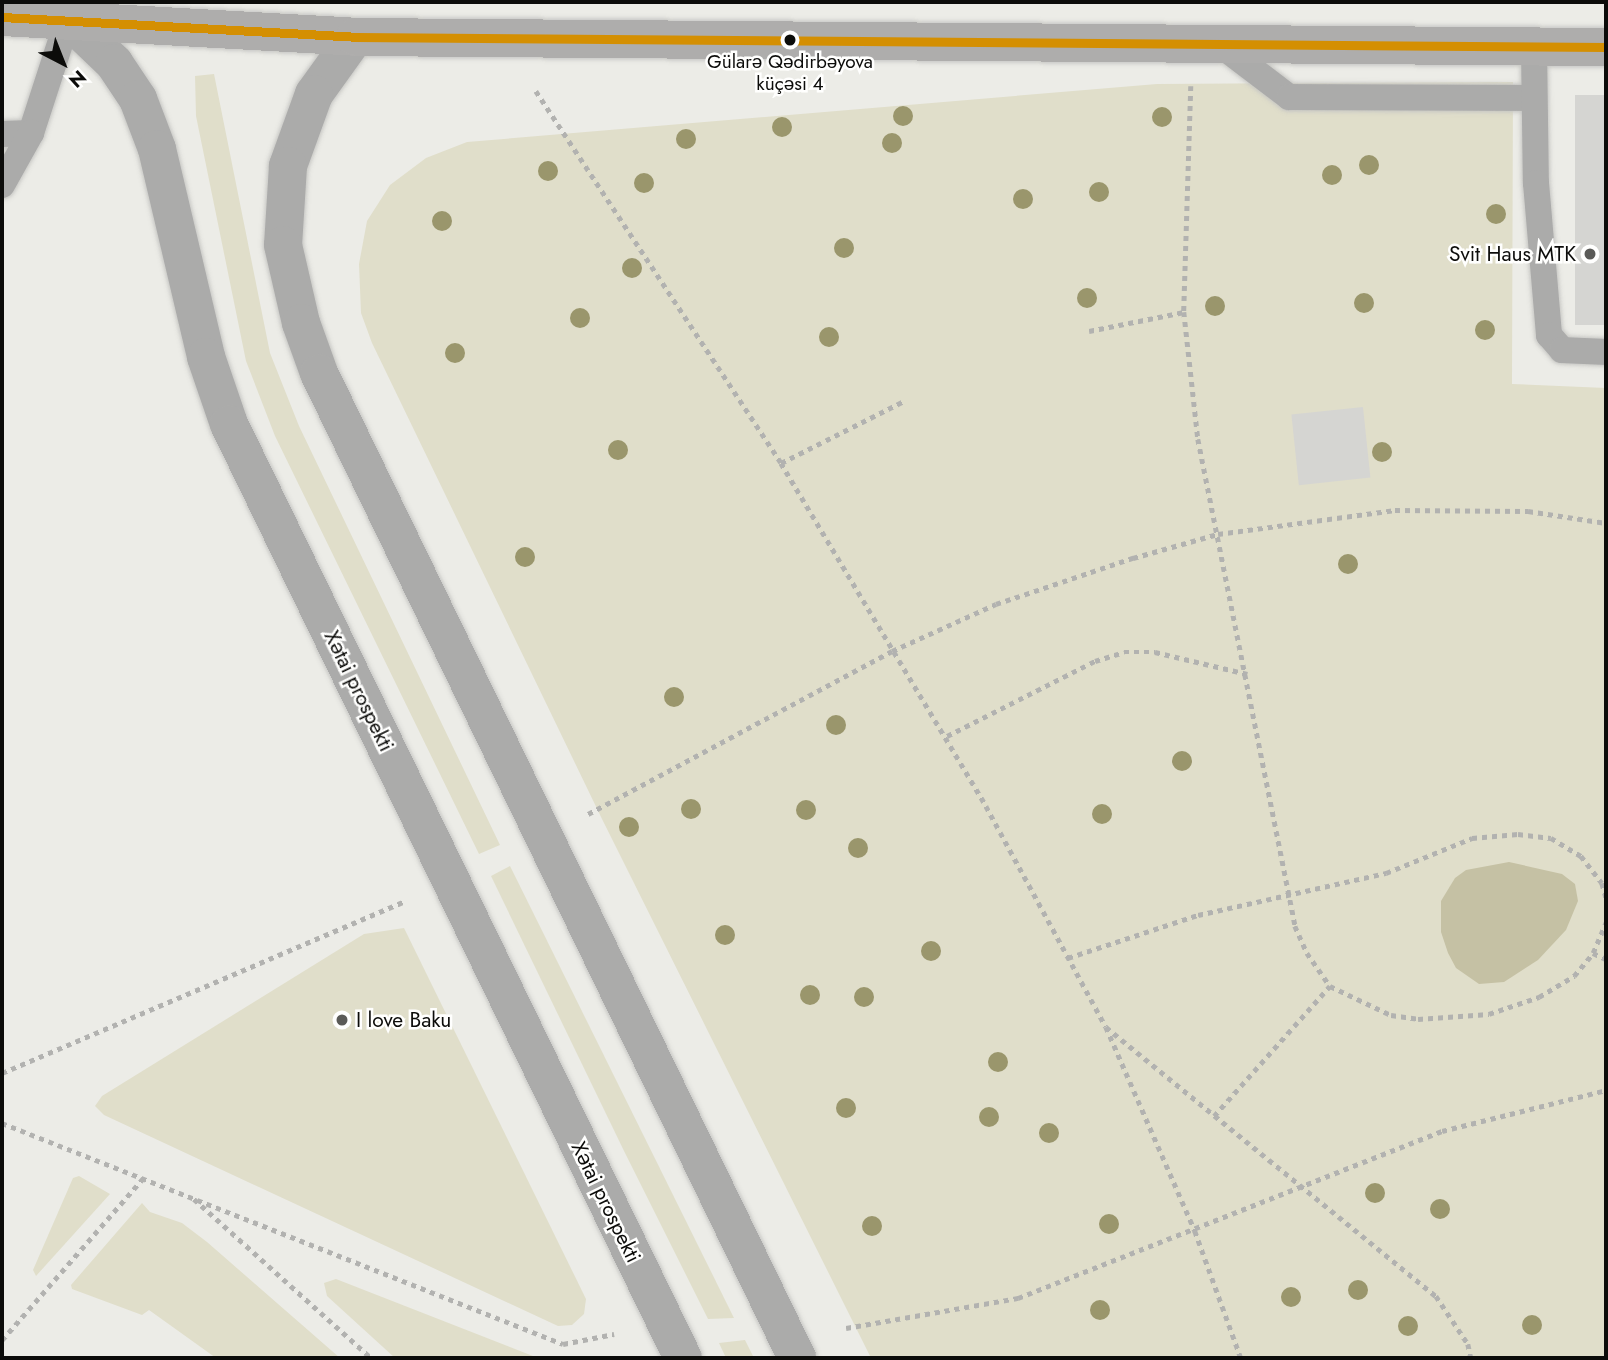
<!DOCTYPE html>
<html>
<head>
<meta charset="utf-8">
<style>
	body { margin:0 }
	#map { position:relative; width:1608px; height:1360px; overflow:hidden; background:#ecece7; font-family:Jost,sans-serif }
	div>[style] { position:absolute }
	.green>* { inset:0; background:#e0deca }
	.water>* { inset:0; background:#c5c1a4 }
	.building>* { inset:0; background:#d5d5d2; transform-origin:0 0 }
	.path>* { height:4.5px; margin-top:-2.25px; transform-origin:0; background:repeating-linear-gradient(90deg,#b2b2b0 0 5px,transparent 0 10px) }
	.roads { filter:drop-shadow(0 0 2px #c7c7c4) drop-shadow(0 0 2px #c7c7c4) }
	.service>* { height:26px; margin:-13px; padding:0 13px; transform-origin:13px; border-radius:13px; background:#ababaa }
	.tertiary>* { height:38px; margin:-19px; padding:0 19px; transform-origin:19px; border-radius:19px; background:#ababaa }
	.primary>* { height:38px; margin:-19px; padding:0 19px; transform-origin:19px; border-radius:19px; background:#aeadac }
	.bus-1>* { height:9px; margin:-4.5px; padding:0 4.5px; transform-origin:4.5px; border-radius:4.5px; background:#d48f02 }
	.trees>* { width:20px; height:20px; margin:-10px; border-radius:50%; background:#9a966c }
	.dots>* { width:19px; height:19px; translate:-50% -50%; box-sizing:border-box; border:4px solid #fffffe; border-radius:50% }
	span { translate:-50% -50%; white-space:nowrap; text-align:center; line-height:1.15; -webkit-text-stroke:5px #fffffe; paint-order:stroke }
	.bus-label { font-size:19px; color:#0c0c0a }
	.poi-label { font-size:21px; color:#0c0c0a }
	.right { translate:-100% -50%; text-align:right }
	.left { translate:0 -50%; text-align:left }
	.street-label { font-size:21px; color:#0c0c0a }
	.frame { position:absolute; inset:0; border:4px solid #0c0c0a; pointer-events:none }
	.north { position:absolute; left:28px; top:28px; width:70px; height:70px; -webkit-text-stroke:5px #fffffe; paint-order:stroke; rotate:138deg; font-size:19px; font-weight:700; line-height:28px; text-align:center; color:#0c0c0a }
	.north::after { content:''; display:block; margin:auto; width:24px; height:32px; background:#0c0c0a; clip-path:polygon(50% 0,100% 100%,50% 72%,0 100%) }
</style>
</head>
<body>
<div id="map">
	<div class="green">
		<i style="clip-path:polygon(214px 74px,270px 353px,299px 426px,500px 845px,479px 854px,275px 436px,246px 361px,196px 116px,195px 76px)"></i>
		<i style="clip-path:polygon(1513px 82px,1512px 384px,1606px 388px,1606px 1358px,871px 1358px,602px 819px,372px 343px,361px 313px,359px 264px,367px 221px,390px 185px,426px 158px,467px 142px,1157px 84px)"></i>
		<i style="clip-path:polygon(510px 866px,734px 1318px,708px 1319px,625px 1153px,491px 876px)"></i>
		<i style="clip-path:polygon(404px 928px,586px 1299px,584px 1314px,572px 1325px,558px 1326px,104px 1115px,95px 1106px,102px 1096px,364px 934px)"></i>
		<i style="clip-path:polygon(79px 1176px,110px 1194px,36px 1276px,33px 1270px,73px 1178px)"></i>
		<i style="clip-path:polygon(142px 1203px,150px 1212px,182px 1223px,207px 1242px,340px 1358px,216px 1358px,149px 1310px,142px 1315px,72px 1289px,71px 1285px)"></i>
		<i style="clip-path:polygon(336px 1279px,538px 1358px,395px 1358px,327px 1296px,324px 1283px)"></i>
		<i style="clip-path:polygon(745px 1340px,754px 1358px,726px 1358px,719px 1343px)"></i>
	</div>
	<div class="water">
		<i style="clip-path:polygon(1509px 862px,1562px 874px,1575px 884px,1578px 901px,1566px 930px,1538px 960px,1504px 982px,1479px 984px,1456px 968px,1448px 953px,1441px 932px,1441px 901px,1455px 878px,1466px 870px)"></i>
	</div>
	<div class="building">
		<i style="left:1575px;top:95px;width:31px;height:230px"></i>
		<i style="left:1363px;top:407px;width:71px;height:72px;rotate:84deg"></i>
	</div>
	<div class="path">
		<i style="left:1191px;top:86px;width:226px;rotate:91.8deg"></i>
		<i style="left:1184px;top:312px;width:128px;rotate:83.7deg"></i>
		<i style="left:1198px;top:439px;width:497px;rotate:78.7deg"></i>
		<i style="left:1295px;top:926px;width:30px;rotate:66deg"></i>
		<i style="left:1307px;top:953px;width:40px;rotate:55.1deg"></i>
		<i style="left:1330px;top:986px;width:68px;rotate:25.4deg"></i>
		<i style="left:1391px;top:1015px;width:27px;rotate:8deg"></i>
		<i style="left:1418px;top:1019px;width:71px;rotate:-4deg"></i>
		<i style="left:1489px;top:1014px;width:53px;rotate:-18.8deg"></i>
		<i style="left:1539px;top:997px;width:41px;rotate:-31deg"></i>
		<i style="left:1574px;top:976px;width:30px;rotate:-50deg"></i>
		<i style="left:1593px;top:953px;width:34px;rotate:-67deg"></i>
		<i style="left:536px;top:91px;width:445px;rotate:56.6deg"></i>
		<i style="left:781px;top:463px;width:400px;rotate:59.1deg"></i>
		<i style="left:986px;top:806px;width:251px;rotate:61.5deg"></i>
		<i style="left:1106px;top:1027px;width:223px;rotate:66.4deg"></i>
		<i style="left:1195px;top:1231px;width:135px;rotate:70.1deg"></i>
		<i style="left:1089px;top:331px;width:97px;rotate:-11.3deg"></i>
		<i style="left:781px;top:463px;width:136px;rotate:-26.8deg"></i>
		<i style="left:947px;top:736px;width:166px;rotate:-26.9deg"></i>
		<i style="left:1095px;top:661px;width:30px;rotate:-17deg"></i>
		<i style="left:1124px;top:652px;width:31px"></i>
		<i style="left:1155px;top:652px;width:95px;rotate:13.4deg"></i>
		<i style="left:588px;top:814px;width:345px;rotate:-28.2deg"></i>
		<i style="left:892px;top:651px;width:114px;rotate:-24.3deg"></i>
		<i style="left:996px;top:604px;width:145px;rotate:-18.6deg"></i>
		<i style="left:1133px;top:558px;width:88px;rotate:-15.8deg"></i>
		<i style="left:1218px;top:534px;width:179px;rotate:-7.7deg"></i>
		<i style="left:1395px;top:510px;width:133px;rotate:0.4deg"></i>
		<i style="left:1528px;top:511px;width:79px;rotate:8.7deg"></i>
		<i style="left:1593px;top:953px;width:14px;rotate:25deg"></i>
		<i style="left:1068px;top:958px;width:137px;rotate:-18.3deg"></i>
		<i style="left:1198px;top:915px;width:193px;rotate:-12.6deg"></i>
		<i style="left:1386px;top:873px;width:93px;rotate:-22.1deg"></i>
		<i style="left:1472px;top:838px;width:46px;rotate:-5deg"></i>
		<i style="left:1518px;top:834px;width:33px;rotate:7deg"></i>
		<i style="left:1551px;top:838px;width:35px;rotate:31deg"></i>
		<i style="left:1581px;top:856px;width:34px;rotate:52deg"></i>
		<i style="left:1602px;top:883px;width:15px;rotate:74deg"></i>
		<i style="left:1106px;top:1027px;width:426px;rotate:39.2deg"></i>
		<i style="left:1436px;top:1296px;width:58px;rotate:56.3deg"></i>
		<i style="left:1468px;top:1344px;width:14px;rotate:78deg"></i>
		<i style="left:2px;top:1073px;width:438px;rotate:-23.1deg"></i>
		<i style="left:1214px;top:1116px;width:174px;rotate:-48.3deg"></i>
		<i style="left:2px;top:1123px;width:603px;rotate:21.5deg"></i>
		<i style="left:563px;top:1344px;width:52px;rotate:-11.1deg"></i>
		<i style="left:194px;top:1199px;width:238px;rotate:41.9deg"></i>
		<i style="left:846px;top:1328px;width:175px;rotate:-9.9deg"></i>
		<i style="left:1018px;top:1298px;width:456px;rotate:-21.5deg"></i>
		<i style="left:1442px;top:1131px;width:169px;rotate:-14deg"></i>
		<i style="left:2px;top:1340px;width:216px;rotate:-48.9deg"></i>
	</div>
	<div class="roads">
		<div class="service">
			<i style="left:1222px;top:46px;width:84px;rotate:37.3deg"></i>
			<i style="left:1289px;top:97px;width:244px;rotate:0.2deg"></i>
			<i style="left:1534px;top:48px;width:135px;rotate:89.2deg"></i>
			<i style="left:1536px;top:183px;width:153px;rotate:85.1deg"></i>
			<i style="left:1549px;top:335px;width:20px;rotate:49deg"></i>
			<i style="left:1562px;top:350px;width:44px;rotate:2.6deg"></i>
			<i style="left:2px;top:134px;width:29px;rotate:-2deg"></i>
			<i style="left:31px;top:133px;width:120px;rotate:-72deg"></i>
			<i style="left:2px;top:185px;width:60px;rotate:-60.9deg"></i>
		</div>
		<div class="tertiary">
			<i style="left:68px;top:19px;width:64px;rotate:43.7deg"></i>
			<i style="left:114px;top:63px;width:43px;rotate:56.3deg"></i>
			<i style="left:138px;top:99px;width:53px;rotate:69.2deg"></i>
			<i style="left:157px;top:149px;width:214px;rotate:76.7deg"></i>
			<i style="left:206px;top:357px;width:71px;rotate:71.1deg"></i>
			<i style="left:229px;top:424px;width:1038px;rotate:64.08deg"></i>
			<i style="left:355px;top:37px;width:70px;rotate:125.7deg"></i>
			<i style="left:314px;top:94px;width:77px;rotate:109.9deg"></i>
			<i style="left:288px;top:166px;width:79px;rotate:93.6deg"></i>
			<i style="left:283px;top:245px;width:80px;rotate:77deg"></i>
			<i style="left:301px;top:323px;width:53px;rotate:70.2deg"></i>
			<i style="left:319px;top:373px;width:1095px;rotate:64.11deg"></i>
		</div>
		<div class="primary">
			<i style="left:2px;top:17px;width:354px;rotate:3.2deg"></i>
			<i style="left:355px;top:37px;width:1251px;rotate:0.46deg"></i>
		</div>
	</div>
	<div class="bus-1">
		<i style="left:2px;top:17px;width:354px;rotate:3.2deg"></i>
		<i style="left:355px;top:37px;width:1251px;rotate:0.46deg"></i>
	</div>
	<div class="trees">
		<i style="left:903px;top:116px"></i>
		<i style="left:1162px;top:117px"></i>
		<i style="left:782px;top:127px"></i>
		<i style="left:686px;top:139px"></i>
		<i style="left:892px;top:143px"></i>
		<i style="left:1369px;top:165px"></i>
		<i style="left:548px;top:171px"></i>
		<i style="left:1332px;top:175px"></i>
		<i style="left:644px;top:183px"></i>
		<i style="left:1099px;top:192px"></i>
		<i style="left:1023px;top:199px"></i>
		<i style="left:1496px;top:214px"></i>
		<i style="left:442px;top:221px"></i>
		<i style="left:844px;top:248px"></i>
		<i style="left:632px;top:268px"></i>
		<i style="left:1087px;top:298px"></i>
		<i style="left:1364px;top:303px"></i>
		<i style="left:1215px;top:306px"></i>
		<i style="left:580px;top:318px"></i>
		<i style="left:1485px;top:330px"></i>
		<i style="left:829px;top:337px"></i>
		<i style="left:455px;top:353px"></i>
		<i style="left:618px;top:450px"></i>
		<i style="left:1382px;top:452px"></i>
		<i style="left:525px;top:557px"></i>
		<i style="left:1348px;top:564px"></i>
		<i style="left:674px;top:697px"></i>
		<i style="left:836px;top:725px"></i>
		<i style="left:1182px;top:761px"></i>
		<i style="left:691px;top:809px"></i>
		<i style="left:806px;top:810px"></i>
		<i style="left:1102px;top:814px"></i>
		<i style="left:629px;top:827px"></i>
		<i style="left:858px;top:848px"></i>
		<i style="left:725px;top:935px"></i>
		<i style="left:931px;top:951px"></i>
		<i style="left:810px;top:995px"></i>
		<i style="left:864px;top:997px"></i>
		<i style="left:998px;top:1062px"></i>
		<i style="left:846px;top:1108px"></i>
		<i style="left:989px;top:1117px"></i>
		<i style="left:1049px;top:1133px"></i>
		<i style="left:1375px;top:1193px"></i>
		<i style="left:1440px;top:1209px"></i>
		<i style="left:1109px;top:1224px"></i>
		<i style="left:872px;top:1226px"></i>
		<i style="left:1358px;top:1290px"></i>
		<i style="left:1291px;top:1297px"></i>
		<i style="left:1100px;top:1310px"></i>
		<i style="left:1532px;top:1325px"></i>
		<i style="left:1408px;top:1326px"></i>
	</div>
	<div class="dots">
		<i style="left:790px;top:40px;background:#0c0c0a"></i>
		<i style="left:1590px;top:254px;background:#5a5a57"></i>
		<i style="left:342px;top:1020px;background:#5a5a57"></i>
	</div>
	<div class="bus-label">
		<span style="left:790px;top:73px">Gülarə Qədirbəyova<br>küçəsi 4</span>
	</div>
	<div class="poi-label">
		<span class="right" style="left:1576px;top:254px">Svit Haus MTK</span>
		<span class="left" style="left:356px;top:1020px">I love Baku</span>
	</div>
	<div class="street-label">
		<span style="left:359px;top:691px;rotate:64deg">Xətai prospekti</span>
		<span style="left:606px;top:1202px;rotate:64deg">Xətai prospekti</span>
	</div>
	<div class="frame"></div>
	<div class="north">N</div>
</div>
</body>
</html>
